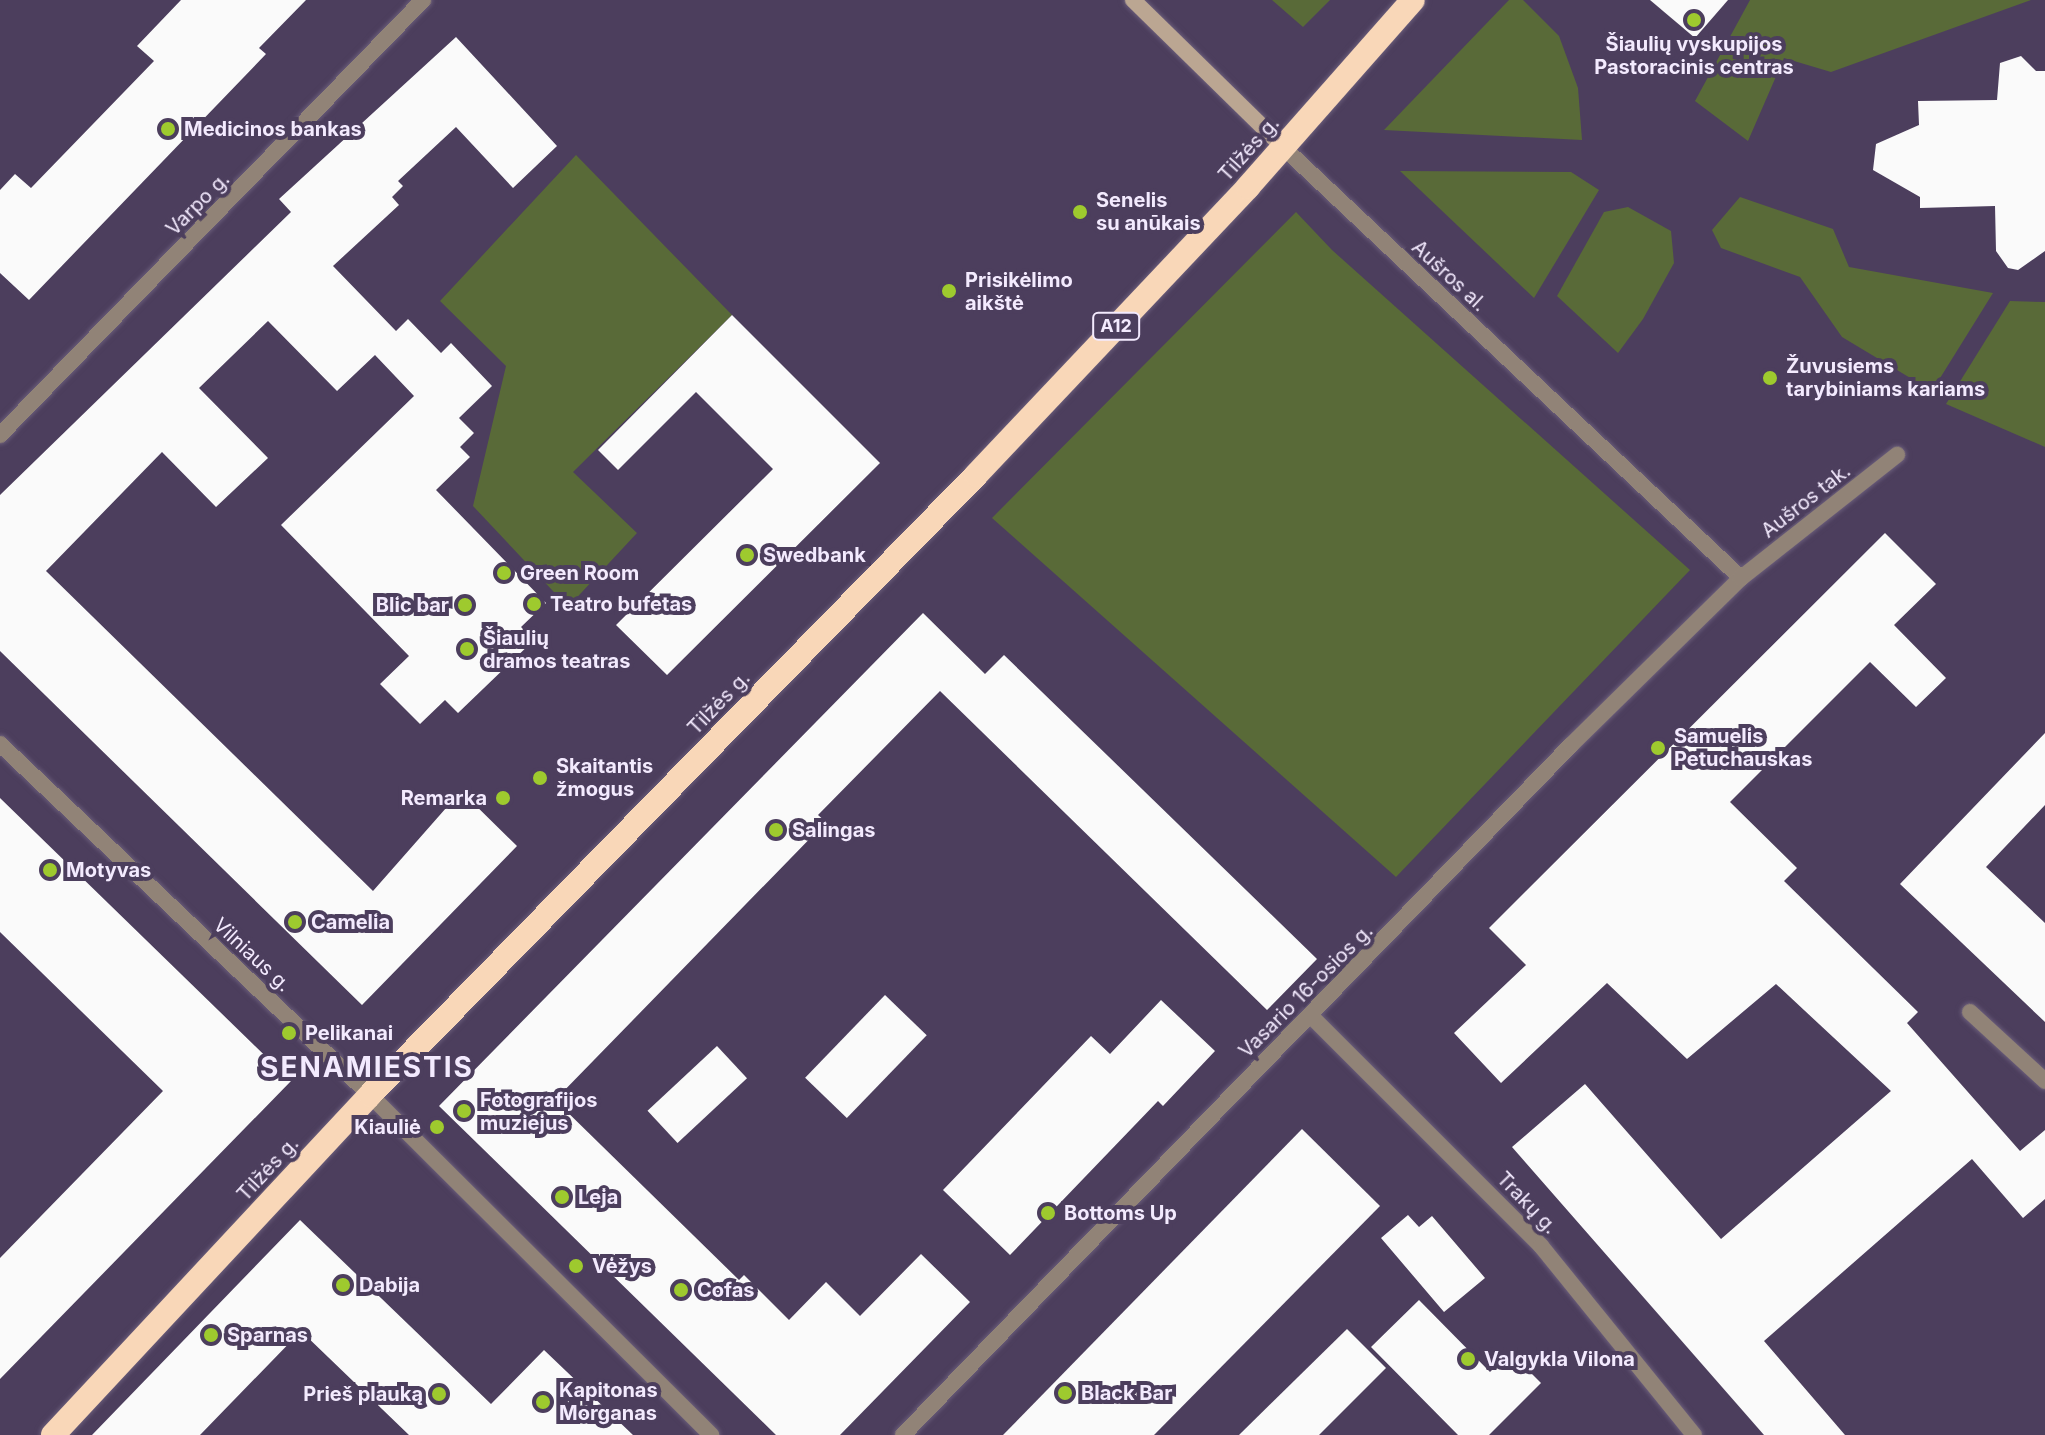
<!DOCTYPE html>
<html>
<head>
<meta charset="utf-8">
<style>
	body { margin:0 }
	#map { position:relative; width:2045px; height:1435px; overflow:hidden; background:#4c3e5d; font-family:Inter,sans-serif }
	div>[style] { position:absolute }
	.green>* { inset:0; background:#596a38 }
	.building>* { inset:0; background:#fafafa; transform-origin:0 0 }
	.roads { filter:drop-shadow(0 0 2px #6a5d7a) drop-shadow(0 0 2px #6a5d7a) }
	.street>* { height:16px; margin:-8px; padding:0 8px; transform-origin:8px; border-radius:8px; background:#918377 }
	.secondary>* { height:16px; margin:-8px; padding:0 8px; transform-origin:8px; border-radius:8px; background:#bba692 }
	.highway>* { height:24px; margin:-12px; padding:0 12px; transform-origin:12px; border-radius:12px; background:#f9d7b8 }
	.dots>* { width:22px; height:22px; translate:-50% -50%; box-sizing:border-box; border:4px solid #4c3e5d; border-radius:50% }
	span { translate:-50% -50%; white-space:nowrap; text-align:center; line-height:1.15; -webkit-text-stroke:8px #4c3e5d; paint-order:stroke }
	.shield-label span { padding:2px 6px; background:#4c3e5d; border:2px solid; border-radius:6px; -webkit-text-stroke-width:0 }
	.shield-label { font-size:18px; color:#f3eafe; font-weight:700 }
	.poi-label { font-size:20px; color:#f3eafe; font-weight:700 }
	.left { translate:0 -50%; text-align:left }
	.right { translate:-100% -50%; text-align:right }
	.street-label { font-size:20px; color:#f3eafe }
	.district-label { font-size:28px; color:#f3eafe; font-weight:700; letter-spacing:2px }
</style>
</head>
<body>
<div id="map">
	<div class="green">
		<i style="clip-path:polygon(1272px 0,1330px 0,1303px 27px)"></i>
		<i style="clip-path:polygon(1509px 0,1523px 0,1559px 36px,1578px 88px,1582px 140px,1384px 130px)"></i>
		<i style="clip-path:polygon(1750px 0,2031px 0,1831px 72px,1784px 58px,1748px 141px,1695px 101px)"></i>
		<i style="clip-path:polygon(576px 155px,732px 315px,573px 472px,637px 533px,568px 607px,473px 506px,506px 366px,440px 301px)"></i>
		<i style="clip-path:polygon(1400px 171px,1571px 172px,1599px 190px,1534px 298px)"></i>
		<i style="clip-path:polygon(1740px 197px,1833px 229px,1849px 267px,1993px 293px,1932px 391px,1842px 337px,1800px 277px,1721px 248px,1712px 230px)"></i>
		<i style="clip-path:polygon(1628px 207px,1671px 231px,1674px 263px,1643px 319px,1618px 353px,1557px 296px,1604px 212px)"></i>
		<i style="clip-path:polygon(1296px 212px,1332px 250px,1690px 570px,1396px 877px,992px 518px)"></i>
		<i style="clip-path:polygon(2010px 301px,2045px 302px,2045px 447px,1946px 404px)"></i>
	</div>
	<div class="building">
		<i style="clip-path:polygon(181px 0,306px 0,259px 48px,266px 54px,29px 300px,0 273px,0 190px,15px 174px,31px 188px,154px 61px,137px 46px)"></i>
		<i style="clip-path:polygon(1650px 0,1728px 0,1695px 38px)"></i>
		<i style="clip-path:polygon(456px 37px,557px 146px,513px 188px,456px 127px,398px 181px,403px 186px,392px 197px,399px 205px,333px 266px,396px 331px,408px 319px,441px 353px,451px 343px,492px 386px,459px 418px,474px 433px,460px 447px,470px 457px,436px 490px,546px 603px,521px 627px,534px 640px,458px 713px,445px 700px,420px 724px,380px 684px,409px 656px,281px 525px,414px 396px,375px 355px,337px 391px,268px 321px,199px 388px,268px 458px,216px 507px,162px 452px,46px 571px,373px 891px,461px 791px,517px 846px,362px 1005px,0 651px,0 495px,291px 212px,279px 199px)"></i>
		<i style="clip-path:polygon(2021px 56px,2036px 71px,2045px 71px,2045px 251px,2018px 270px,2008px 268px,1996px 251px,1995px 206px,1920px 208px,1920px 197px,1873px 170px,1876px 144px,1919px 125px,1918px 101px,1997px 100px,2000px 63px)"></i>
		<i style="clip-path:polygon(732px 315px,880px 463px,667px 675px,616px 625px,773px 469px,696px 392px,618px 470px,598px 450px)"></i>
		<i style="clip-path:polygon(1885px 533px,1936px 584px,1894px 625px,1946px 678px,1916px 707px,1870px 662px,1730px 802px,1797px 868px,1784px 881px,1918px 1012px,1907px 1023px,2020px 1151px,2045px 1130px,2045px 1199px,2023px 1218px,1972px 1159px,1764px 1341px,1845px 1435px,1764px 1435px,1512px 1147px,1585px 1084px,1721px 1239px,1891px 1091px,1776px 984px,1687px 1059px,1607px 983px,1501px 1083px,1454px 1033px,1526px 965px,1489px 928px)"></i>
		<i style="clip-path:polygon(923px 613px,985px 674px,1004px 655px,1317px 959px,1267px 1010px,940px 691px,818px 815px,826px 822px,555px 1100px,739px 1280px,744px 1275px,789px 1320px,826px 1282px,860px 1316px,921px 1254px,970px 1302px,840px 1435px,776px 1435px,439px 1106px)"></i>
		<i style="clip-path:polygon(2045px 733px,2045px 805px,1986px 867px,2045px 923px,2045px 1022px,1900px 884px)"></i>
		<i style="clip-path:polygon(0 798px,291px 1081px,0 1379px,0 1258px,163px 1091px,0 932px)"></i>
		<i style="left:885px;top:995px;width:58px;height:115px;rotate:44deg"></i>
		<i style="clip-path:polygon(1161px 1000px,1215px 1051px,1163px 1106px,1158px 1101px,1010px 1255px,943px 1190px,1091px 1036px,1110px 1054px)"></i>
		<i style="left:717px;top:1046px;width:44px;height:95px;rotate:47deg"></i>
		<i style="clip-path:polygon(1302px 1129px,1380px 1206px,1154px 1435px,1003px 1435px)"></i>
		<i style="clip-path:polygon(1408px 1215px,1419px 1227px,1432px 1216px,1485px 1278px,1444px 1312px,1381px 1238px)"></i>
		<i style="clip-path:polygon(300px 1220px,491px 1404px,544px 1350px,633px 1435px,409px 1435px,301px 1331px,200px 1435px,92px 1435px)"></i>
		<i style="clip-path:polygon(1419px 1300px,1490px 1372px,1510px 1352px,1541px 1383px,1489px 1435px,1458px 1435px,1371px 1347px)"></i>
		<i style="clip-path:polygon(1347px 1329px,1386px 1368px,1319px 1435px,1239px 1435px)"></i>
	</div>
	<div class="roads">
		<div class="street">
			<i style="left:1283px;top:147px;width:629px;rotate:43.26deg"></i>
			<i style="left:0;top:435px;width:607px;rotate:-45.8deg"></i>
			<i style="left:0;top:744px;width:510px;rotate:43.49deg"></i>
			<i style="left:370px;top:1095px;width:482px;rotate:44.9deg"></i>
			<i style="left:1970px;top:1012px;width:102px;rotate:42.6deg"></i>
			<i style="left:1311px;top:1016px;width:325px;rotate:45deg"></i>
			<i style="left:1541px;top:1246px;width:243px;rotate:51deg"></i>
			<i style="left:903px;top:1435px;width:960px;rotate:-45.93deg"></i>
			<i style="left:1571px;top:745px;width:238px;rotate:-44.5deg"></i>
			<i style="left:1741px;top:578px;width:199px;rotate:-38.3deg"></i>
		</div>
		<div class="secondary">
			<i style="left:1133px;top:0;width:210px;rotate:44.4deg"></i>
		</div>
		<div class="highway">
			<i style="left:53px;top:1435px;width:465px;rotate:-47deg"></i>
			<i style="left:370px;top:1095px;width:867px;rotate:-45.65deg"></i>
			<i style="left:976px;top:475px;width:396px;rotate:-46.6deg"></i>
			<i style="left:1248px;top:187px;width:249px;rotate:-48.6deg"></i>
		</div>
	</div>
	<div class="dots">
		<i style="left:1694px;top:20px;background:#9eca2e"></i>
		<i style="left:168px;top:129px;background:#9eca2e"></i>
		<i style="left:1080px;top:212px;background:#9eca2e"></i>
		<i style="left:949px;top:291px;background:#9eca2e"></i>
		<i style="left:1770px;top:378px;background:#9eca2e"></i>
		<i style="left:747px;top:555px;background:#9eca2e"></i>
		<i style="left:504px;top:573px;background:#9eca2e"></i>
		<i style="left:534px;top:604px;background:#9eca2e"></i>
		<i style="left:465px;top:605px;background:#9eca2e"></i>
		<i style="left:467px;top:649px;background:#9eca2e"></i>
		<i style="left:1658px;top:748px;background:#9eca2e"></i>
		<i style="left:540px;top:778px;background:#9eca2e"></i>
		<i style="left:503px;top:798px;background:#9eca2e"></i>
		<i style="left:776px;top:830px;background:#9eca2e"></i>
		<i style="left:50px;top:870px;background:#9eca2e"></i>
		<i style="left:295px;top:922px;background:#9eca2e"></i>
		<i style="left:289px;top:1033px;background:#9eca2e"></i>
		<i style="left:464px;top:1111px;background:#9eca2e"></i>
		<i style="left:437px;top:1127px;background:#9eca2e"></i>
		<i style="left:562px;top:1197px;background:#9eca2e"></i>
		<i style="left:1048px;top:1213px;background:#9eca2e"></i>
		<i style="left:576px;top:1266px;background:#9eca2e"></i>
		<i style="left:343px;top:1285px;background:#9eca2e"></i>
		<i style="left:681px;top:1290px;background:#9eca2e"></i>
		<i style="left:211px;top:1335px;background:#9eca2e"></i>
		<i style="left:1468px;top:1359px;background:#9eca2e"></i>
		<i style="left:1065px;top:1393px;background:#9eca2e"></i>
		<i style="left:439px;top:1394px;background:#9eca2e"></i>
		<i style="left:543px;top:1402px;background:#9eca2e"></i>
	</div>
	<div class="shield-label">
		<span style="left:1116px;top:326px">A12</span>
	</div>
	<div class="poi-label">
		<span style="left:1694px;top:56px">Šiaulių vyskupijos<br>Pastoracinis centras</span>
		<span class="left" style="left:184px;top:129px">Medicinos bankas</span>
		<span class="left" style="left:1096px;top:212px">Senelis<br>su anūkais</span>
		<span class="left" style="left:965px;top:292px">Prisikėlimo<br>aikštė</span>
		<span class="left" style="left:1786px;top:378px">Žuvusiems<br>tarybiniams kariams</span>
		<span class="left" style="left:763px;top:555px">Swedbank</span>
		<span class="left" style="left:520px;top:573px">Green Room</span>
		<span class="left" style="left:550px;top:604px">Teatro bufetas</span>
		<span class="right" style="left:449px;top:605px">Blic bar</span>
		<span class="left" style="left:483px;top:650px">Šiaulių<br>dramos teatras</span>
		<span class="left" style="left:1674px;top:748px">Samuelis<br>Petuchauskas</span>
		<span class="left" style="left:556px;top:778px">Skaitantis<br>žmogus</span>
		<span class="right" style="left:487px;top:798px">Remarka</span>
		<span class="left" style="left:792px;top:830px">Salingas</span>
		<span class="left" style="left:66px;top:870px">Motyvas</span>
		<span class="left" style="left:311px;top:922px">Camelia</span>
		<span class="left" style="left:305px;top:1033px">Pelikanai</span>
		<span class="left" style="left:480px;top:1112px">Fotografijos<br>muziejus</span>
		<span class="right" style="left:421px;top:1127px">Kiauliė</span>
		<span class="left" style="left:578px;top:1197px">Leja</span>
		<span class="left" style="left:1064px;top:1213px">Bottoms Up</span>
		<span class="left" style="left:592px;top:1266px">Vėžys</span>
		<span class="left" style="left:359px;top:1285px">Dabija</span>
		<span class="left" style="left:697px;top:1290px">Cofas</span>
		<span class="left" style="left:227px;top:1335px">Sparnas</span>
		<span class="left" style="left:1484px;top:1359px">Valgykla Vilona</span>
		<span class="left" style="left:559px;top:1402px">Kapitonas<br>Morganas</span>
		<span class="left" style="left:1081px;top:1393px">Black Bar</span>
		<span class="right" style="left:423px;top:1394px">Prieš plauką</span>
	</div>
	<div class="street-label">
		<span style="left:1249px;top:149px;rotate:-48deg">Tilžės g.</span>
		<span style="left:198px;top:204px;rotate:-45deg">Varpo g.</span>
		<span style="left:1449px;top:276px;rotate:43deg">Aušros al.</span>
		<span style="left:1806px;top:501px;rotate:-38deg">Aušros tak.</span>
		<span style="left:719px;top:703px;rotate:-46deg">Tilžės g.</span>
		<span style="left:252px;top:955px;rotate:43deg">Vilniaus g.</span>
		<span style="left:1306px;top:991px;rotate:-45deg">Vasario 16-osios g.</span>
		<span style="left:268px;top:1169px;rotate:-47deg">Tilžės g.</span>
		<span style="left:1527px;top:1203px;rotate:46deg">Trakų g.</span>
	</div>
	<div class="district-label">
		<span style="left:367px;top:1067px">SENAMIESTIS</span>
	</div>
</div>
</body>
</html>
